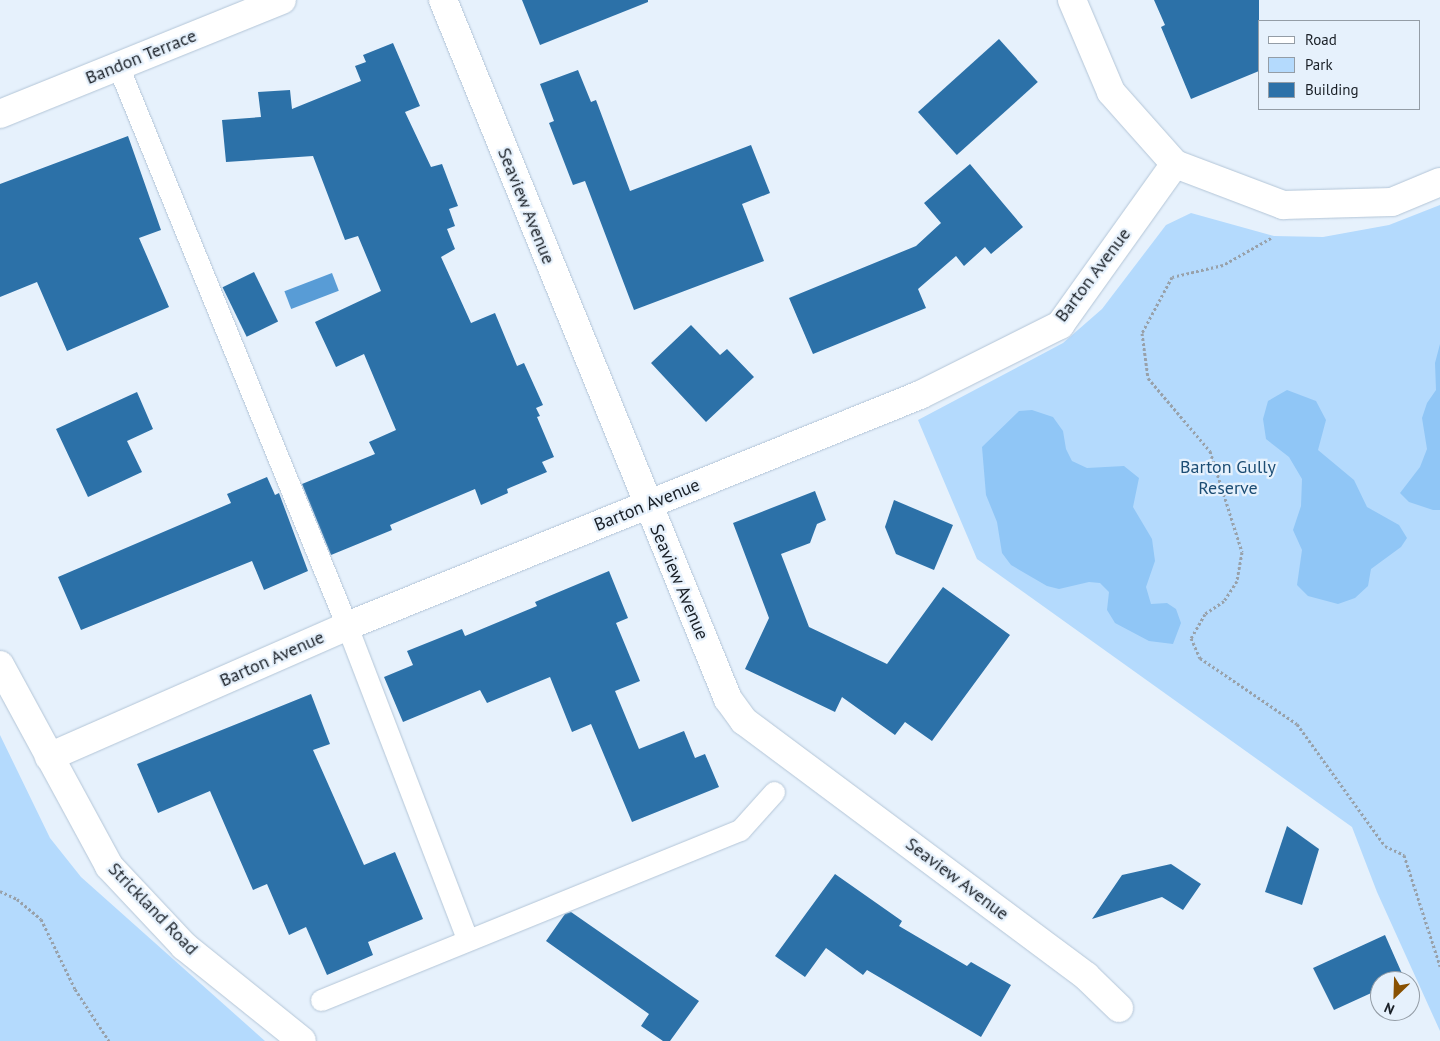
<!DOCTYPE html>
<html>
<head>
<meta charset="utf-8">
<style>
	body { margin:0 }
	#map { position:relative; width:1440px; height:1041px; overflow:hidden; background:#e6f1fc; font-family:"PT Sans",sans-serif }
	div>[style] { position:absolute }
	.green>* { inset:0; background:#b4dafd }
	.forest>* { inset:0; background:#90c6f6 }
	.water>* { inset:0; background:#589cd6; transform-origin:0 0 }
	.building>* { inset:0; background:#2c71a8; transform-origin:0 0 }
	.path>* { height:3px; margin-top:-1.5px; transform-origin:0; background:repeating-linear-gradient(90deg,#98a1aa 0 2.5px,transparent 0 5px) }
	.roads { filter:drop-shadow(0 0 1px #b3c5d7) drop-shadow(0 0 1px #b3c5d7) }
	.lane>* { height:21px; margin:-10.5px; padding:0 10.5px; transform-origin:10.5px; border-radius:10.5px; background:#fff }
	.street>* { height:28px; margin:-14px; padding:0 14px; transform-origin:14px; border-radius:14px; background:#fff }
	span { translate:-50% -50%; white-space:nowrap; text-align:center; line-height:1.15; -webkit-text-stroke:4.5px #e6f1fc; paint-order:stroke }
	.street-label { font-size:18px; color:#191f26 }
	.park-label { font-size:18px; color:#1c4d74 }
	.legend { position:absolute; left:1258px; top:20px; width:162px; height:90px; box-sizing:border-box; background:#e6f1fc; border:1px solid #949da6; margin:0; padding:6px 9px; list-style:none; font-size:15px; color:#191f26 }
	.legend li { display:flex; align-items:center; gap:10px; height:25px }
	.legend b { width:25px; border:1px solid #949da6 }
	.north { position:absolute; left:1370px; top:971px; width:50px; height:50px; box-sizing:border-box; background:#e6f1fc; border:1px solid #949da6; border-radius:50%; rotate:204deg; font-size:14px; font-weight:700; line-height:20px; text-align:center; color:#191f26 }
	.north::after { content:''; display:block; margin:auto; width:18px; height:22px; background:#885102; clip-path:polygon(50% 0,100% 100%,50% 72%,0 100%) }
</style>
</head>
<body>
<div id="map">
	<div class="green">
		<i style="clip-path:polygon(1440px 205px,1440px 1031px,1377px 892px,1352px 827px,977px 559px,918px 420px,1063px 343px,1102px 309px,1166px 225px,1191px 213px,1274px 236px,1323px 237px,1389px 225px)"></i>
		<i style="clip-path:polygon(0 735px,50px 838px,81px 877px,265px 1041px,0 1041px)"></i>
	</div>
	<div class="forest">
		<i style="clip-path:polygon(1440px 344px,1440px 510px,1433px 510px,1409px 502px,1400px 493px,1420px 467px,1427px 449px,1422px 418px,1427px 403px,1436px 390px,1435px 363px)"></i>
		<i style="clip-path:polygon(1287px 390px,1316px 401px,1326px 420px,1318px 450px,1354px 480px,1367px 507px,1399px 525px,1407px 538px,1401px 547px,1371px 569px,1368px 586px,1355px 598px,1338px 604px,1308px 596px,1297px 585px,1302px 550px,1293px 530px,1301px 506px,1302px 479px,1289px 457px,1266px 439px,1263px 419px,1268px 401px)"></i>
		<i style="clip-path:polygon(1032px 410px,1053px 417px,1063px 431px,1066px 449px,1072px 461px,1087px 468px,1124px 466px,1139px 478px,1133px 507px,1152px 539px,1155px 561px,1146px 587px,1151px 604px,1167px 603px,1176px 609px,1181px 623px,1173px 644px,1149px 641px,1115px 623px,1107px 610px,1109px 592px,1100px 583px,1089px 582px,1059px 589px,1047px 586px,1011px 565px,1002px 553px,997px 522px,986px 495px,982px 447px,1019px 411px)"></i>
	</div>
	<div class="water">
		<i style="left:332px;top:273px;width:19px;height:51px;rotate:69deg"></i>
	</div>
	<div class="building">
		<i style="clip-path:polygon(522px 0,648px 0,648px 2px,540px 45px)"></i>
		<i style="clip-path:polygon(1154px 0,1259px 0,1259px 71px,1191px 99px,1161px 27px,1165px 25px)"></i>
		<i style="left:999px;top:39px;width:58px;height:109px;rotate:48deg"></i>
		<i style="clip-path:polygon(393px 43px,420px 106px,405px 112px,431px 167px,442px 164px,458px 206px,449px 209px,455px 226px,447px 229px,455px 249px,441px 257px,471px 323px,495px 313px,517px 366px,524px 363px,543px 405px,536px 408px,540px 416px,537px 417px,554px 457px,542px 462px,547px 472px,507px 489px,508px 493px,481px 505px,475px 489px,390px 525px,392px 530px,331px 555px,302px 484px,375px 454px,369px 442px,396px 430px,364px 354px,336px 367px,315px 322px,381px 291px,358px 236px,345px 240px,313px 156px,226px 162px,222px 120px,261px 117px,258px 92px,290px 90px,292px 109px,361px 81px,355px 66px,366px 62px,363px 55px)"></i>
		<i style="clip-path:polygon(578px 70px,591px 102px,596px 100px,630px 191px,751px 145px,770px 193px,742px 204px,764px 261px,634px 310px,585px 181px,573px 185px,549px 123px,554px 121px,540px 84px)"></i>
		<i style="clip-path:polygon(128px 136px,161px 230px,139px 238px,169px 307px,67px 351px,37px 282px,0 297px,0 184px)"></i>
		<i style="clip-path:polygon(970px 164px,1023px 227px,991px 254px,985px 247px,964px 266px,956px 256px,918px 289px,926px 308px,813px 354px,789px 298px,916px 246px,941px 223px,924px 203px)"></i>
		<i style="left:254px;top:272px;width:55px;height:35px;rotate:64deg"></i>
		<i style="clip-path:polygon(691px 325px,720px 355px,727px 349px,754px 377px,706px 422px,651px 363px)"></i>
		<i style="clip-path:polygon(137px 392px,153px 429px,127px 441px,142px 472px,88px 497px,56px 429px)"></i>
		<i style="clip-path:polygon(267px 477px,275px 495px,279px 493px,308px 571px,264px 590px,252px 561px,81px 630px,58px 577px,231px 503px,227px 494px)"></i>
		<i style="clip-path:polygon(815px 491px,826px 520px,817px 524px,810px 543px,781px 554px,809px 627px,887px 664px,943px 587px,1010px 635px,932px 741px,905px 722px,895px 735px,842px 697px,835px 712px,745px 669px,769px 618px,733px 523px)"></i>
		<i style="clip-path:polygon(894px 500px,953px 525px,934px 570px,896px 554px,885px 527px)"></i>
		<i style="clip-path:polygon(609px 571px,628px 618px,616px 623px,640px 681px,615px 691px,639px 749px,684px 731px,695px 758px,705px 754px,719px 787px,632px 822px,591px 724px,572px 732px,550px 677px,487px 703px,480px 690px,403px 722px,384px 677px,413px 665px,407px 651px,462px 629px,465px 636px,537px 606px,535px 602px)"></i>
		<i style="clip-path:polygon(311px 694px,330px 744px,313px 750px,364px 865px,395px 852px,423px 919px,368px 942px,373px 955px,327px 975px,306px 927px,289px 935px,267px 884px,253px 890px,210px 791px,158px 813px,137px 764px)"></i>
		<i style="clip-path:polygon(1287px 826px,1319px 849px,1302px 905px,1265px 892px)"></i>
		<i style="clip-path:polygon(1171px 864px,1201px 884px,1183px 910px,1162px 897px,1092px 919px,1122px 875px)"></i>
		<i style="clip-path:polygon(835px 874px,902px 921px,899px 926px,967px 966px,971px 962px,1011px 985px,981px 1037px,867px 970px,863px 975px,826px 948px,805px 977px,775px 956px)"></i>
		<i style="clip-path:polygon(571px 912px,699px 1001px,670px 1041px,663px 1041px,641px 1026px,649px 1014px,546px 941px,565px 914px)"></i>
		<i style="clip-path:polygon(1385px 935px,1404px 978px,1380px 981px,1380px 989px,1334px 1010px,1313px 968px)"></i>
	</div>
	<div class="path">
		<i style="left:1271px;top:238px;width:55px;rotate:150.6deg"></i>
		<i style="left:1223px;top:265px;width:52px;rotate:166.8deg"></i>
		<i style="left:1172px;top:277px;width:64px;rotate:118.2deg"></i>
		<i style="left:1142px;top:333px;width:45px;rotate:82.4deg"></i>
		<i style="left:1148px;top:378px;width:96px;rotate:49.7deg"></i>
		<i style="left:1210px;top:451px;width:106px;rotate:72.4deg"></i>
		<i style="left:1242px;top:552px;width:29px;rotate:100deg"></i>
		<i style="left:1237px;top:581px;width:24px;rotate:123deg"></i>
		<i style="left:1224px;top:601px;width:23px;rotate:146deg"></i>
		<i style="left:1205px;top:614px;width:28px;rotate:120deg"></i>
		<i style="left:1191px;top:638px;width:22px;rotate:66deg"></i>
		<i style="left:1200px;top:658px;width:117px;rotate:34.2deg"></i>
		<i style="left:1297px;top:724px;width:150px;rotate:54.2deg"></i>
		<i style="left:1385px;top:846px;width:21px;rotate:25deg"></i>
		<i style="left:1404px;top:855px;width:117px;rotate:72deg"></i>
		<i style="left:0;top:891px;width:19px;rotate:25deg"></i>
		<i style="left:17px;top:899px;width:31px;rotate:40deg"></i>
		<i style="left:41px;top:919px;width:78px;rotate:64.1deg"></i>
		<i style="left:75px;top:989px;width:62px;rotate:56.8deg"></i>
	</div>
	<div class="roads">
		<div class="lane">
			<i style="left:118px;top:66px;width:605px;rotate:67.76deg"></i>
			<i style="left:347px;top:626px;width:335px;rotate:69deg"></i>
			<i style="left:321px;top:1000px;width:452px;rotate:-22.1deg"></i>
			<i style="left:740px;top:830px;width:51px;rotate:-48.2deg"></i>
		</div>
		<div class="street">
			<i style="left:443px;top:0;width:755px;rotate:67.82deg"></i>
			<i style="left:728px;top:699px;width:27px;rotate:54deg"></i>
			<i style="left:744px;top:721px;width:427px;rotate:36.7deg"></i>
			<i style="left:1086px;top:976px;width:46px;rotate:44.1deg"></i>
			<i style="left:1072px;top:0;width:100px;rotate:67deg"></i>
			<i style="left:1111px;top:92px;width:96px;rotate:48.4deg"></i>
			<i style="left:1175px;top:164px;width:116px;rotate:20.8deg"></i>
			<i style="left:1283px;top:205px;width:109px;rotate:-1.6deg"></i>
			<i style="left:1392px;top:202px;width:52px;rotate:-22.6deg"></i>
			<i style="left:0;top:114px;width:304px;rotate:-22deg"></i>
			<i style="left:0;top:665px;width:229px;rotate:61.5deg"></i>
			<i style="left:109px;top:866px;width:110px;rotate:46.8deg"></i>
			<i style="left:184px;top:946px;width:151px;rotate:38.8deg"></i>
			<i style="left:49px;top:757px;width:326px;rotate:-23.7deg"></i>
			<i style="left:347px;top:626px;width:618px;rotate:-21.96deg"></i>
			<i style="left:920px;top:395px;width:157px;rotate:-26.6deg"></i>
			<i style="left:1060px;top:325px;width:198px;rotate:-54.5deg"></i>
		</div>
	</div>
	<div class="street-label">
		<span style="left:141px;top:57px;rotate:-22deg">Bandon Terrace</span>
		<span style="left:526px;top:206px;rotate:68deg">Seaview Avenue</span>
		<span style="left:1093px;top:275px;rotate:-53deg">Barton Avenue</span>
		<span style="left:647px;top:505px;rotate:-22deg">Barton Avenue</span>
		<span style="left:679px;top:582px;rotate:67deg">Seaview Avenue</span>
		<span style="left:272px;top:659px;rotate:-24deg">Barton Avenue</span>
		<span style="left:957px;top:879px;rotate:37deg">Seaview Avenue</span>
		<span style="left:153px;top:909px;rotate:46deg">Strickland Road</span>
	</div>
	<div class="park-label">
		<span style="left:1228px;top:478px">Barton Gully<br>Reserve</span>
	</div>
	<ul class="legend">
	<li><b style="height:6px;background:#fff"></b>Road</li>
	<li><b style="height:14px;background:#b4dafd"></b>Park</li>
	<li><b style="height:14px;background:#2c71a8"></b>Building</li>
	</ul>
	<div class="north">N</div>
</div>
</body>
</html>
